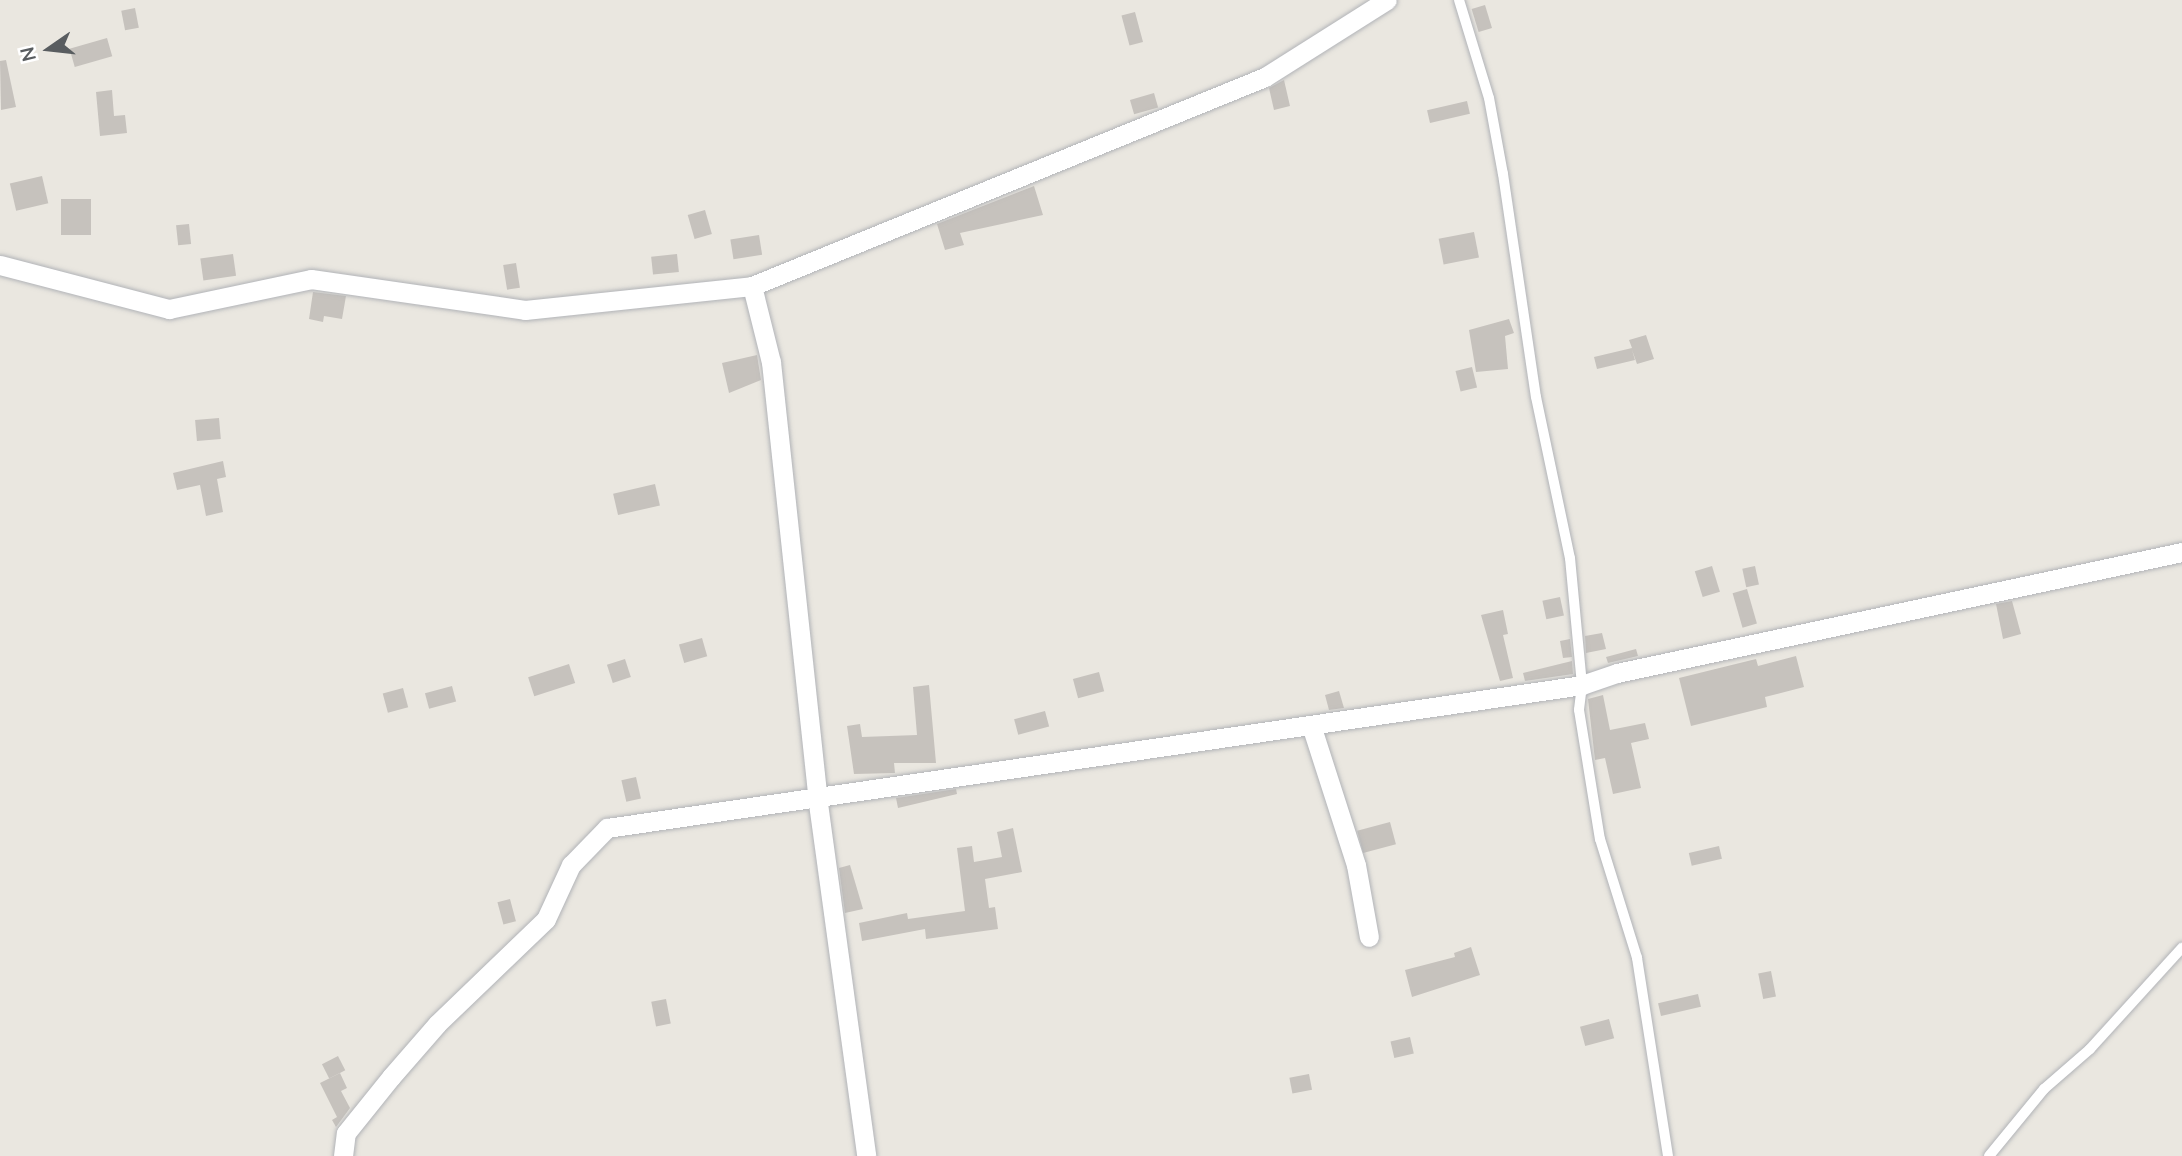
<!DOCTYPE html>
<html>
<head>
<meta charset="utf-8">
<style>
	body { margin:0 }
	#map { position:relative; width:2182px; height:1156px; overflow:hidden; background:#eae7e0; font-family:"Nunito Sans",sans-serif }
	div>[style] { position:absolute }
	.building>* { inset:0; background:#c6c2bd; transform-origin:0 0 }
	.roads { filter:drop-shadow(0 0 2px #b1b3b7) drop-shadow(0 0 2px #b1b3b7) }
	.lane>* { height:10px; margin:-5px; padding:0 5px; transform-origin:5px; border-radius:5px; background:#fff }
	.street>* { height:19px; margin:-9.5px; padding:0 9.5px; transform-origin:9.5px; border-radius:9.5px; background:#fff }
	span { translate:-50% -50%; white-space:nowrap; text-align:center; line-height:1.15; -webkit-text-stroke:6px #fff; paint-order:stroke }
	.north { position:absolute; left:14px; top:14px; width:70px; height:70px; -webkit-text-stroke:5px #fff; paint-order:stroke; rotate:256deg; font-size:19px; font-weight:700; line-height:28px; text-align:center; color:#595d60 }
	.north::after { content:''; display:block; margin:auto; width:24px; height:32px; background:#595d60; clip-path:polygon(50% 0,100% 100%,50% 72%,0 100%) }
</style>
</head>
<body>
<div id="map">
	<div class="building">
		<i style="left:1485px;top:5px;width:24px;height:14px;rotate:73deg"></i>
		<i style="left:135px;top:8px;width:20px;height:14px;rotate:79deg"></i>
		<i style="left:1135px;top:12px;width:31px;height:14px;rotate:75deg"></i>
		<i style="left:107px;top:38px;width:19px;height:39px;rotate:74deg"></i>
		<i style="clip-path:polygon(6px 60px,16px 107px,1px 110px,0 61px)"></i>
		<i style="clip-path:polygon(1284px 80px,1290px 106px,1274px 110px,1269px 88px)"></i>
		<i style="clip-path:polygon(112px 90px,114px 116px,125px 115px,127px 133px,100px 136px,96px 92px)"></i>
		<i style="left:1154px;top:93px;width:15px;height:25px;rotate:74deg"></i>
		<i style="left:1467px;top:101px;width:13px;height:41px;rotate:77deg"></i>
		<i style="left:42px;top:176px;width:28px;height:33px;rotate:77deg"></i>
		<i style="clip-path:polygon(1034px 186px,1043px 215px,960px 233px,964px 245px,945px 250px,937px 224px)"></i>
		<i style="left:61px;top:199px;width:30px;height:36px"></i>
		<i style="left:705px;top:210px;width:25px;height:18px;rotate:74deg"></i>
		<i style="left:189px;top:224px;width:20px;height:13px;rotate:84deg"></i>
		<i style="left:1474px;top:232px;width:26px;height:36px;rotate:79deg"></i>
		<i style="left:759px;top:235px;width:20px;height:29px;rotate:81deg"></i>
		<i style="left:233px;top:254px;width:22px;height:33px;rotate:82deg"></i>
		<i style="left:677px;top:254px;width:18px;height:26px;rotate:84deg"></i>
		<i style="left:516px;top:263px;width:25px;height:13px;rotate:81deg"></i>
		<i style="clip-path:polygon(313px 292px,346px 296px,342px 319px,324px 316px,323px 322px,309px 319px)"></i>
		<i style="clip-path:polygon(1509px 319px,1514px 333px,1505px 336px,1508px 369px,1476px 372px,1469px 330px)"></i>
		<i style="clip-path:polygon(1646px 335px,1654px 359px,1637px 364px,1632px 350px,1635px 360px,1597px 369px,1594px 357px,1632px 348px,1629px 340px)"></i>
		<i style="clip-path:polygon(757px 355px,761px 380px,729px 393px,722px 363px)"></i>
		<i style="left:1472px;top:367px;width:21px;height:17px;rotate:76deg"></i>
		<i style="left:219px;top:418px;width:21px;height:24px;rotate:85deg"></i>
		<i style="clip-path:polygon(223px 461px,226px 477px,217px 479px,223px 512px,206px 516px,200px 485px,177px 490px,173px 473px)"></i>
		<i style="left:655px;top:484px;width:22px;height:43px;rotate:77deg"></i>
		<i style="left:1712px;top:566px;width:27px;height:18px;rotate:73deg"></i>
		<i style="left:1755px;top:566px;width:19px;height:13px;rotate:78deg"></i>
		<i style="left:1747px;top:589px;width:36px;height:15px;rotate:74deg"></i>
		<i style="left:1560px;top:597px;width:19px;height:18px;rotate:78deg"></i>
		<i style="clip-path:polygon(2012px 601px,2021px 634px,2003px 639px,1996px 604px)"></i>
		<i style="clip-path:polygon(1503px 610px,1508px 634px,1503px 635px,1513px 678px,1500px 681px,1481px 615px)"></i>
		<i style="clip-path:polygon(1602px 633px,1606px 649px,1586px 653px,1585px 636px)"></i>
		<i style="left:702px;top:638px;width:19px;height:24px;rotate:74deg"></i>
		<i style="clip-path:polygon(1570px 639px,1572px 657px,1563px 658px,1560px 641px)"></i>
		<i style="clip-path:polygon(1636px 649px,1638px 656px,1608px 663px,1606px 657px)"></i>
		<i style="clip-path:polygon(1796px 656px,1804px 687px,1765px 697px,1767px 707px,1691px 726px,1679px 678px,1756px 659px,1758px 666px)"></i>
		<i style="left:625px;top:659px;width:19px;height:19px;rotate:72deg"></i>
		<i style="clip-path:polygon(1572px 661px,1573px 674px,1525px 681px,1523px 673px)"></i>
		<i style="left:569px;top:664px;width:20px;height:43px;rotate:72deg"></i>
		<i style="left:1099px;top:672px;width:20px;height:27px;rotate:75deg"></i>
		<i style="clip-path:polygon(929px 685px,936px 763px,894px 763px,895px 773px,854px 774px,847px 726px,860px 724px,862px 737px,917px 735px,913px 687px)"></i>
		<i style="left:452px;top:686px;width:16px;height:28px;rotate:75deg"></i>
		<i style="left:403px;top:688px;width:20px;height:21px;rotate:75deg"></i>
		<i style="clip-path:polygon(1339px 691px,1344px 708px,1329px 710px,1325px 695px)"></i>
		<i style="clip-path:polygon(1603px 695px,1610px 730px,1645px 723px,1649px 739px,1631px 743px,1641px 788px,1613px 794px,1605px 758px,1595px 760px,1588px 699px)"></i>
		<i style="left:1045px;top:711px;width:16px;height:32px;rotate:75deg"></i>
		<i style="left:636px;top:777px;width:22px;height:15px;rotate:77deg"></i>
		<i style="clip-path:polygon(956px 789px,957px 794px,898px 808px,896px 798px)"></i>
		<i style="left:1390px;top:822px;width:23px;height:34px;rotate:75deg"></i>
		<i style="clip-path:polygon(1013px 828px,1022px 872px,985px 879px,989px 908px,995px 907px,998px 929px,926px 939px,925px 929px,862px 941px,859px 923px,907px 913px,908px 919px,965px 911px,957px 848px,972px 846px,974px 862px,1002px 857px,997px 832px)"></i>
		<i style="left:1719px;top:846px;width:13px;height:31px;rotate:77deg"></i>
		<i style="clip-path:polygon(850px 865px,863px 909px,845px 913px,839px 868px)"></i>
		<i style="left:510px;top:899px;width:23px;height:13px;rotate:75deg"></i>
		<i style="clip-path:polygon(1471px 947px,1480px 975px,1412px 997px,1405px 970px,1455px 957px,1454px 953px)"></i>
		<i style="left:1771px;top:971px;width:26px;height:13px;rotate:79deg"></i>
		<i style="left:1698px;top:994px;width:13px;height:41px;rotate:77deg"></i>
		<i style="left:666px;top:999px;width:25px;height:15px;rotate:79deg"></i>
		<i style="left:1609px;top:1019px;width:20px;height:30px;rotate:75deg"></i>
		<i style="left:1410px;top:1037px;width:17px;height:20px;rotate:77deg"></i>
		<i style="left:338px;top:1056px;width:16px;height:18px;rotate:63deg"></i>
		<i style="clip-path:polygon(340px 1073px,347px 1088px,341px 1091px,350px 1108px,336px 1127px,332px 1120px,337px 1117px,320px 1083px)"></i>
		<i style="left:1309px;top:1074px;width:16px;height:20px;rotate:79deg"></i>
	</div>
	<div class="roads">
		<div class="lane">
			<i style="left:1459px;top:0;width:102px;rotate:73deg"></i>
			<i style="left:1489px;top:98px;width:77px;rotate:79.6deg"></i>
			<i style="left:1503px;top:174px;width:225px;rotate:81.6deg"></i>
			<i style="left:1536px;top:397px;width:165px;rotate:78.1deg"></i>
			<i style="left:1570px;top:558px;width:128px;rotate:84.6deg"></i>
			<i style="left:1582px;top:685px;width:25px;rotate:97deg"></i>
			<i style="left:1579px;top:710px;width:131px;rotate:80.8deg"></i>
			<i style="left:1600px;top:839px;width:125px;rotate:72.7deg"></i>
			<i style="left:1637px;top:958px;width:200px;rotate:81.1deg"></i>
			<i style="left:1989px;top:1156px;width:87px;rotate:-50.6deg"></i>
			<i style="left:2044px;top:1089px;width:61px;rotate:-41deg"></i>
			<i style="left:2090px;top:1049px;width:137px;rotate:-47.7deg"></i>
		</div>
		<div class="street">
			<i style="left:0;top:265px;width:175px;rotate:14.6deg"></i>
			<i style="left:169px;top:309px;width:145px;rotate:-11.9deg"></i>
			<i style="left:311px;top:279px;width:216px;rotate:8.2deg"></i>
			<i style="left:525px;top:310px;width:228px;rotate:-6deg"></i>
			<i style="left:752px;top:286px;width:554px;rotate:-22.17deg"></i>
			<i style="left:1265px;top:77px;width:144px;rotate:-32.3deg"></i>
			<i style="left:752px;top:286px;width:78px;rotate:76deg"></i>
			<i style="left:771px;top:362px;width:436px;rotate:83.9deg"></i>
			<i style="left:817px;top:796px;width:363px;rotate:82.2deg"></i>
			<i style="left:1311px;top:725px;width:147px;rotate:72.2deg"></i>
			<i style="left:1356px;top:865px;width:73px;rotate:79.8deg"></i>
			<i style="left:343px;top:1156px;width:23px;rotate:-83deg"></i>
			<i style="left:346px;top:1133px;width:72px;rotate:-51.2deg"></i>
			<i style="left:391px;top:1077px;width:70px;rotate:-49deg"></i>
			<i style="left:437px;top:1024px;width:151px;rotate:-43.9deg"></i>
			<i style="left:546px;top:919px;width:60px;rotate:-65.2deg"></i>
			<i style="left:571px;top:865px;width:52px;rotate:-45.8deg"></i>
			<i style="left:607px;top:828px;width:985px;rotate:-8.34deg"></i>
			<i style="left:1582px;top:685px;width:37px;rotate:-19deg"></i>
			<i style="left:1617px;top:673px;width:578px;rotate:-12.09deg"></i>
		</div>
	</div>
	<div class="north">N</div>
</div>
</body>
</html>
